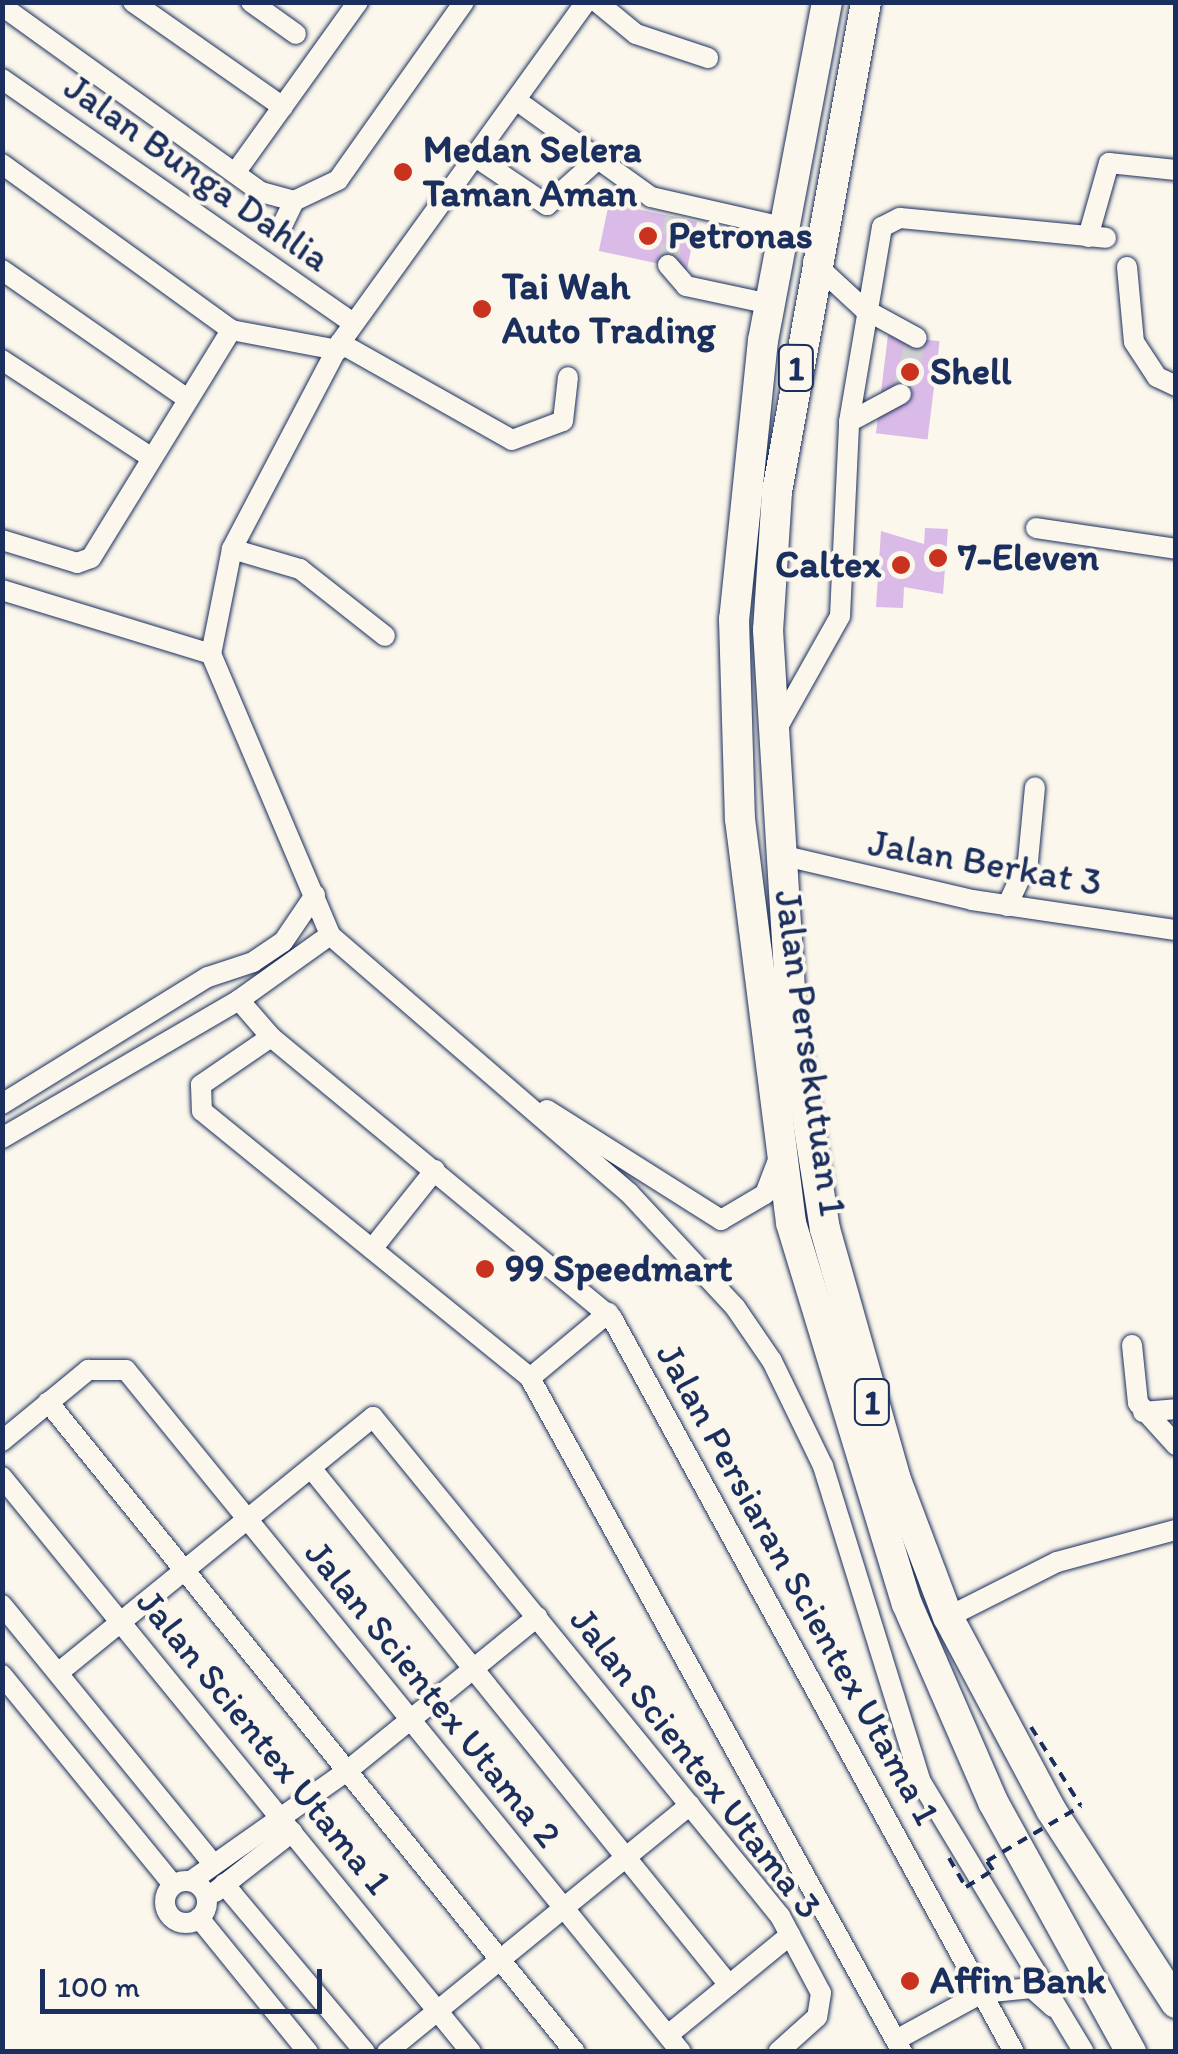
<!DOCTYPE html>
<html>
<head>
<meta charset="utf-8">
<style>
	body { margin:0 }
	#map { position:relative; width:1178px; height:2054px; overflow:hidden; background:#fbf7ec; font-family:Itim,sans-serif }
	div>[style] { position:absolute }
	.building>* { inset:0; background:#dabbe7; transform-origin:0 0 }
	.minor-tunnel>* { height:20px; margin-top:-10px; transform-origin:0; background:repeating-linear-gradient(90deg,#cecfd0 0 20px,transparent 0 30px) }
	.path>* { height:4px; margin-top:-2px; transform-origin:0; background:repeating-linear-gradient(90deg,#1b2f5e 0 10px,transparent 0 18px) }
	.roads { filter:drop-shadow(0 0 2px #1b2f5e) drop-shadow(0 0 2px #1b2f5e) }
	.minor>* { height:20px; margin:-10px; padding:0 10px; transform-origin:10px; border-radius:10px; background:#fbf7ec }
	.minor>.ring { margin:-10px; padding:0; box-sizing:content-box; background:none; border:20px solid #fbf7ec; border-radius:50% }
	.highway>* { height:30px; margin:-15px; padding:0 15px; transform-origin:15px; border-radius:15px; background:#fbf7ec }
	.path-bridge>* { height:4px; margin-top:-2px; transform-origin:0; background:repeating-linear-gradient(90deg,#1b2f5e 0 10px,transparent 0 18px) }
	.dots>* { width:28px; height:28px; translate:-50% -50%; box-sizing:border-box; border:5px solid #fbf7ec; border-radius:50% }
	span { translate:-50% -50%; white-space:nowrap; text-align:center; line-height:1.15; -webkit-text-stroke:8px #fbf7ec; paint-order:stroke }
	.shield-label span { padding:2px 8px; background:#fbf7ec; border:2px solid; border-radius:8px; -webkit-text-stroke-width:0 }
	.shield-label { font-size:35px; color:#1b2f5e; font-weight:700 }
	.poi-label { font-size:38px; color:#1b2f5e; font-weight:700 }
	.left { translate:0 -50%; text-align:left }
	.right { translate:-100% -50%; text-align:right }
	.street-label { font-size:38px; color:#1b2f5e }
	.frame { position:absolute; inset:0; border:5px solid #1b2f5e; pointer-events:none }
	.scale { position:absolute; left:40px; top:1969px; width:282px; height:45px; box-sizing:border-box; border:5px solid #1b2f5e; border-top:0; padding-left:12px; font-size:30px; line-height:35px; white-space:nowrap; color:#1b2f5e; -webkit-text-stroke:8px #fbf7ec; paint-order:stroke }
</style>
</head>
<body>
<div id="map">
	<div class="building">
		<i style="left:609px;top:203px;width:90px;height:49px;rotate:12deg"></i>
		<i style="left:888px;top:335px;width:52px;height:99px;rotate:7deg"></i>
		<i style="clip-path:polygon(925px 528px,948px 529px,943px 594px,904px 587px,903px 608px,876px 607px,881px 531px,924px 544px)"></i>
	</div>
	<div class="minor-tunnel">
		<i style="left:668px;top:265px;width:49px;rotate:-81.7deg"></i>
		<i style="left:901px;top:394px;width:58px;rotate:-74.1deg"></i>
	</div>
	<div class="path">
		<i style="left:1031px;top:1727px;width:93px;rotate:57.7deg"></i>
	</div>
	<div class="roads">
		<div class="minor">
			<i style="left:133px;top:2px;width:183px;rotate:35deg"></i>
			<i style="left:251px;top:2px;width:55px;rotate:35.4deg"></i>
			<i style="left:586px;top:2px;width:420px;rotate:125.8deg"></i>
			<i style="left:340px;top:343px;width:233px;rotate:117.7deg"></i>
			<i style="left:232px;top:549px;width:107px;rotate:101.3deg"></i>
			<i style="left:211px;top:654px;width:305px;rotate:67deg"></i>
			<i style="left:330px;top:935px;width:395px;rotate:40.8deg"></i>
			<i style="left:629px;top:1193px;width:156px;rotate:47.1deg"></i>
			<i style="left:735px;top:1307px;width:65px;rotate:55.6deg"></i>
			<i style="left:772px;top:1361px;width:117px;rotate:64.1deg"></i>
			<i style="left:823px;top:1466px;width:331px;rotate:72.8deg"></i>
			<i style="left:921px;top:1782px;width:315px;rotate:58.9deg"></i>
			<i style="left:597px;top:2px;width:50px;rotate:39.4deg"></i>
			<i style="left:636px;top:34px;width:76px;rotate:18.4deg"></i>
			<i style="left:2px;top:6px;width:319px;rotate:35.7deg"></i>
			<i style="left:261px;top:192px;width:34px;rotate:15deg"></i>
			<i style="left:294px;top:201px;width:49px;rotate:-25.5deg"></i>
			<i style="left:338px;top:180px;width:218px;rotate:-54.7deg"></i>
			<i style="left:2px;top:79px;width:427px;rotate:34.8deg"></i>
			<i style="left:516px;top:100px;width:166px;rotate:35.7deg"></i>
			<i style="left:651px;top:197px;width:135px;rotate:12.8deg"></i>
			<i style="left:474px;top:156px;width:88px;rotate:33.9deg"></i>
			<i style="left:547px;top:205px;width:69px;rotate:-42deg"></i>
			<i style="left:2px;top:164px;width:283px;rotate:35.9deg"></i>
			<i style="left:231px;top:330px;width:109px;rotate:10.6deg"></i>
			<i style="left:235px;top:173px;width:211px;rotate:-54.3deg"></i>
			<i style="left:280px;top:230px;width:32px;rotate:-64deg"></i>
			<i style="left:1088px;top:237px;width:77px;rotate:-74.2deg"></i>
			<i style="left:1109px;top:163px;width:67px;rotate:6deg"></i>
			<i style="left:813px;top:262px;width:69px;rotate:42.7deg"></i>
			<i style="left:864px;top:309px;width:60px;rotate:28.7deg"></i>
			<i style="left:668px;top:265px;width:28px;rotate:49deg"></i>
			<i style="left:686px;top:286px;width:86px;rotate:12.1deg"></i>
			<i style="left:1127px;top:267px;width:75px;rotate:84.7deg"></i>
			<i style="left:1134px;top:342px;width:42px;rotate:56.7deg"></i>
			<i style="left:1157px;top:377px;width:21px;rotate:25deg"></i>
			<i style="left:2px;top:270px;width:224px;rotate:34.8deg"></i>
			<i style="left:340px;top:343px;width:197px;rotate:29.4deg"></i>
			<i style="left:512px;top:440px;width:54px;rotate:-20.4deg"></i>
			<i style="left:563px;top:421px;width:44px;rotate:-83.5deg"></i>
			<i style="left:2px;top:360px;width:173px;rotate:33.2deg"></i>
			<i style="left:849px;top:422px;width:59px;rotate:-28.3deg"></i>
			<i style="left:1036px;top:528px;width:142px;rotate:8.5deg"></i>
			<i style="left:2px;top:540px;width:78px;rotate:17deg"></i>
			<i style="left:77px;top:563px;width:15px;rotate:-20deg"></i>
			<i style="left:91px;top:558px;width:268px;rotate:-58.4deg"></i>
			<i style="left:232px;top:549px;width:71px;rotate:16.4deg"></i>
			<i style="left:300px;top:569px;width:108px;rotate:38.2deg"></i>
			<i style="left:2px;top:590px;width:219px;rotate:17deg"></i>
			<i style="left:775px;top:732px;width:133px;rotate:-60.7deg"></i>
			<i style="left:840px;top:616px;width:194px;rotate:-87.3deg"></i>
			<i style="left:849px;top:422px;width:198px;rotate:-80.4deg"></i>
			<i style="left:882px;top:227px;width:20px;rotate:-27deg"></i>
			<i style="left:900px;top:218px;width:207px;rotate:5.5deg"></i>
			<i style="left:785px;top:856px;width:192px;rotate:13.2deg"></i>
			<i style="left:972px;top:900px;width:206px;rotate:8.4deg"></i>
			<i style="left:1007px;top:906px;width:50px;rotate:-65deg"></i>
			<i style="left:1028px;top:861px;width:74px;rotate:-84.6deg"></i>
			<i style="left:239px;top:1000px;width:49px;rotate:49.1deg"></i>
			<i style="left:271px;top:1037px;width:442px;rotate:39.5deg"></i>
			<i style="left:612px;top:1318px;width:837px;rotate:61.29deg"></i>
			<i style="left:271px;top:1037px;width:85px;rotate:145.6deg"></i>
			<i style="left:201px;top:1085px;width:26px;rotate:88deg"></i>
			<i style="left:202px;top:1111px;width:423px;rotate:39.1deg"></i>
			<i style="left:530px;top:1378px;width:770px;rotate:61.1deg"></i>
			<i style="left:2px;top:1104px;width:242px;rotate:-31.7deg"></i>
			<i style="left:208px;top:977px;width:47px;rotate:-18.4deg"></i>
			<i style="left:253px;top:962px;width:36px;rotate:-34deg"></i>
			<i style="left:283px;top:942px;width:57px;rotate:-55.8deg"></i>
			<i style="left:547px;top:1110px;width:206px;rotate:32.3deg"></i>
			<i style="left:721px;top:1220px;width:51px;rotate:-30.6deg"></i>
			<i style="left:765px;top:1194px;width:39px;rotate:-69deg"></i>
			<i style="left:2px;top:1138px;width:274px;rotate:-30.2deg"></i>
			<i style="left:239px;top:1000px;width:112px;rotate:-35.5deg"></i>
			<i style="left:372px;top:1249px;width:101px;rotate:-51.4deg"></i>
			<i style="left:1132px;top:1345px;width:58px;rotate:84.1deg"></i>
			<i style="left:1138px;top:1403px;width:57px;rotate:47.9deg"></i>
			<i style="left:530px;top:1378px;width:102px;rotate:-39.8deg"></i>
			<i style="left:48px;top:1402px;width:837px;rotate:50.97deg"></i>
			<i style="left:1143px;top:1412px;width:33px;rotate:-5deg"></i>
			<i style="left:2px;top:1441px;width:112px;rotate:-39.5deg"></i>
			<i style="left:88px;top:1370px;width:38px"></i>
			<i style="left:126px;top:1370px;width:879px;rotate:50.86deg"></i>
			<i style="left:311px;top:1468px;width:665px;rotate:51.04deg"></i>
			<i style="left:2px;top:1477px;width:742px;rotate:50.8deg"></i>
			<i style="left:2px;top:1605px;width:335px;rotate:50.8deg"></i>
			<i style="left:948px;top:1617px;width:122px;rotate:-26.8deg"></i>
			<i style="left:1057px;top:1562px;width:123px;rotate:-15.1deg"></i>
			<i style="left:58px;top:1673px;width:406px;rotate:-39.1deg"></i>
			<i style="left:373px;top:1417px;width:644px;rotate:50.8deg"></i>
			<i style="left:780px;top:1916px;width:87px;rotate:62deg"></i>
			<i style="left:821px;top:1993px;width:24px;rotate:99deg"></i>
			<i style="left:817px;top:2017px;width:52px;rotate:138.1deg"></i>
			<i style="left:2px;top:1675px;width:271px;rotate:50.8deg"></i>
			<i style="left:191px;top:1881px;width:191px;rotate:-35.2deg"></i>
			<i style="left:347px;top:1771px;width:245px;rotate:-39deg"></i>
			<i class="ring" style="left:165px;top:1881px;width:22px;height:22px"></i>
			<i style="left:224px;top:1884px;width:219px;rotate:50deg"></i>
			<i style="left:215px;top:1892px;width:98px;rotate:-37.9deg"></i>
			<i style="left:199px;top:1918px;width:173px;rotate:50.9deg"></i>
			<i style="left:668px;top:2035px;width:158px;rotate:-39.3deg"></i>
			<i style="left:896px;top:2040px;width:98px;rotate:-28.7deg"></i>
			<i style="left:982px;top:1993px;width:50px;rotate:-5.7deg"></i>
			<i style="left:1032px;top:1988px;width:28px;rotate:42deg"></i>
			<i style="left:387px;top:2052px;width:391px;rotate:-39.2deg"></i>
		</div>
		<div class="highway">
			<i style="left:827px;top:2px;width:344px;rotate:100.7deg"></i>
			<i style="left:763px;top:340px;width:281px;rotate:95.9deg"></i>
			<i style="left:734px;top:619px;width:200px;rotate:88.3deg"></i>
			<i style="left:740px;top:819px;width:407px;rotate:82.8deg"></i>
			<i style="left:791px;top:1223px;width:398px;rotate:73.1deg"></i>
			<i style="left:907px;top:1604px;width:216px;rotate:66.5deg"></i>
			<i style="left:993px;top:1802px;width:286px;rotate:61.1deg"></i>
			<i style="left:866px;top:2px;width:498px;rotate:100.3deg"></i>
			<i style="left:777px;top:492px;width:138px;rotate:93.7deg"></i>
			<i style="left:768px;top:630px;width:390px;rotate:86.5deg"></i>
			<i style="left:792px;top:1019px;width:213px;rotate:81.1deg"></i>
			<i style="left:825px;top:1229px;width:258px;rotate:74.2deg"></i>
			<i style="left:895px;top:1477px;width:150px;rotate:69.3deg"></i>
			<i style="left:948px;top:1617px;width:219px;rotate:61.9deg"></i>
			<i style="left:1051px;top:1810px;width:230px;rotate:57.1deg"></i>
		</div>
	</div>
	<div class="path-bridge">
		<i style="left:949px;top:1858px;width:34px;rotate:60deg"></i>
		<i style="left:966px;top:1887px;width:32px;rotate:-32deg"></i>
		<i style="left:993px;top:1870px;width:11px;rotate:-124deg"></i>
		<i style="left:987px;top:1861px;width:109px;rotate:-30.3deg"></i>
	</div>
	<div class="dots">
		<i style="left:403px;top:172px;background:#c8321e"></i>
		<i style="left:648px;top:236px;background:#c8321e"></i>
		<i style="left:482px;top:309px;background:#c8321e"></i>
		<i style="left:910px;top:372px;background:#c8321e"></i>
		<i style="left:938px;top:558px;background:#c8321e"></i>
		<i style="left:901px;top:565px;background:#c8321e"></i>
		<i style="left:485px;top:1269px;background:#c8321e"></i>
		<i style="left:910px;top:1981px;background:#c8321e"></i>
	</div>
	<div class="shield-label">
		<span style="left:796px;top:368px">1</span>
		<span style="left:872px;top:1402px">1</span>
	</div>
	<div class="poi-label">
		<span class="left" style="left:423px;top:172px">Medan Selera<br>Taman Aman</span>
		<span class="left" style="left:668px;top:236px">Petronas</span>
		<span class="left" style="left:502px;top:309px">Tai Wah<br>Auto Trading</span>
		<span class="left" style="left:930px;top:372px">Shell</span>
		<span class="left" style="left:958px;top:558px">7-Eleven</span>
		<span class="right" style="left:881px;top:565px">Caltex</span>
		<span class="left" style="left:505px;top:1269px">99 Speedmart</span>
		<span class="left" style="left:930px;top:1981px">Affin Bank</span>
	</div>
	<div class="street-label">
		<span style="left:197px;top:173px;rotate:35deg">Jalan Bunga Dahlia</span>
		<span style="left:985px;top:863px;rotate:10deg">Jalan Berkat 3</span>
		<span style="left:810px;top:1053px;rotate:82deg">Jalan Persekutuan 1</span>
		<span style="left:798px;top:1584px;rotate:61deg">Jalan Persiaran Scientex Utama 1</span>
		<span style="left:433px;top:1694px;rotate:51deg">Jalan Scientex Utama 2</span>
		<span style="left:264px;top:1742px;rotate:51deg">Jalan Scientex Utama 1</span>
		<span style="left:696px;top:1763px;rotate:52deg">Jalan Scientex Utama 3</span>
	</div>
	<div class="frame"></div>
	<div class="scale">100 m</div>
</div>
</body>
</html>
